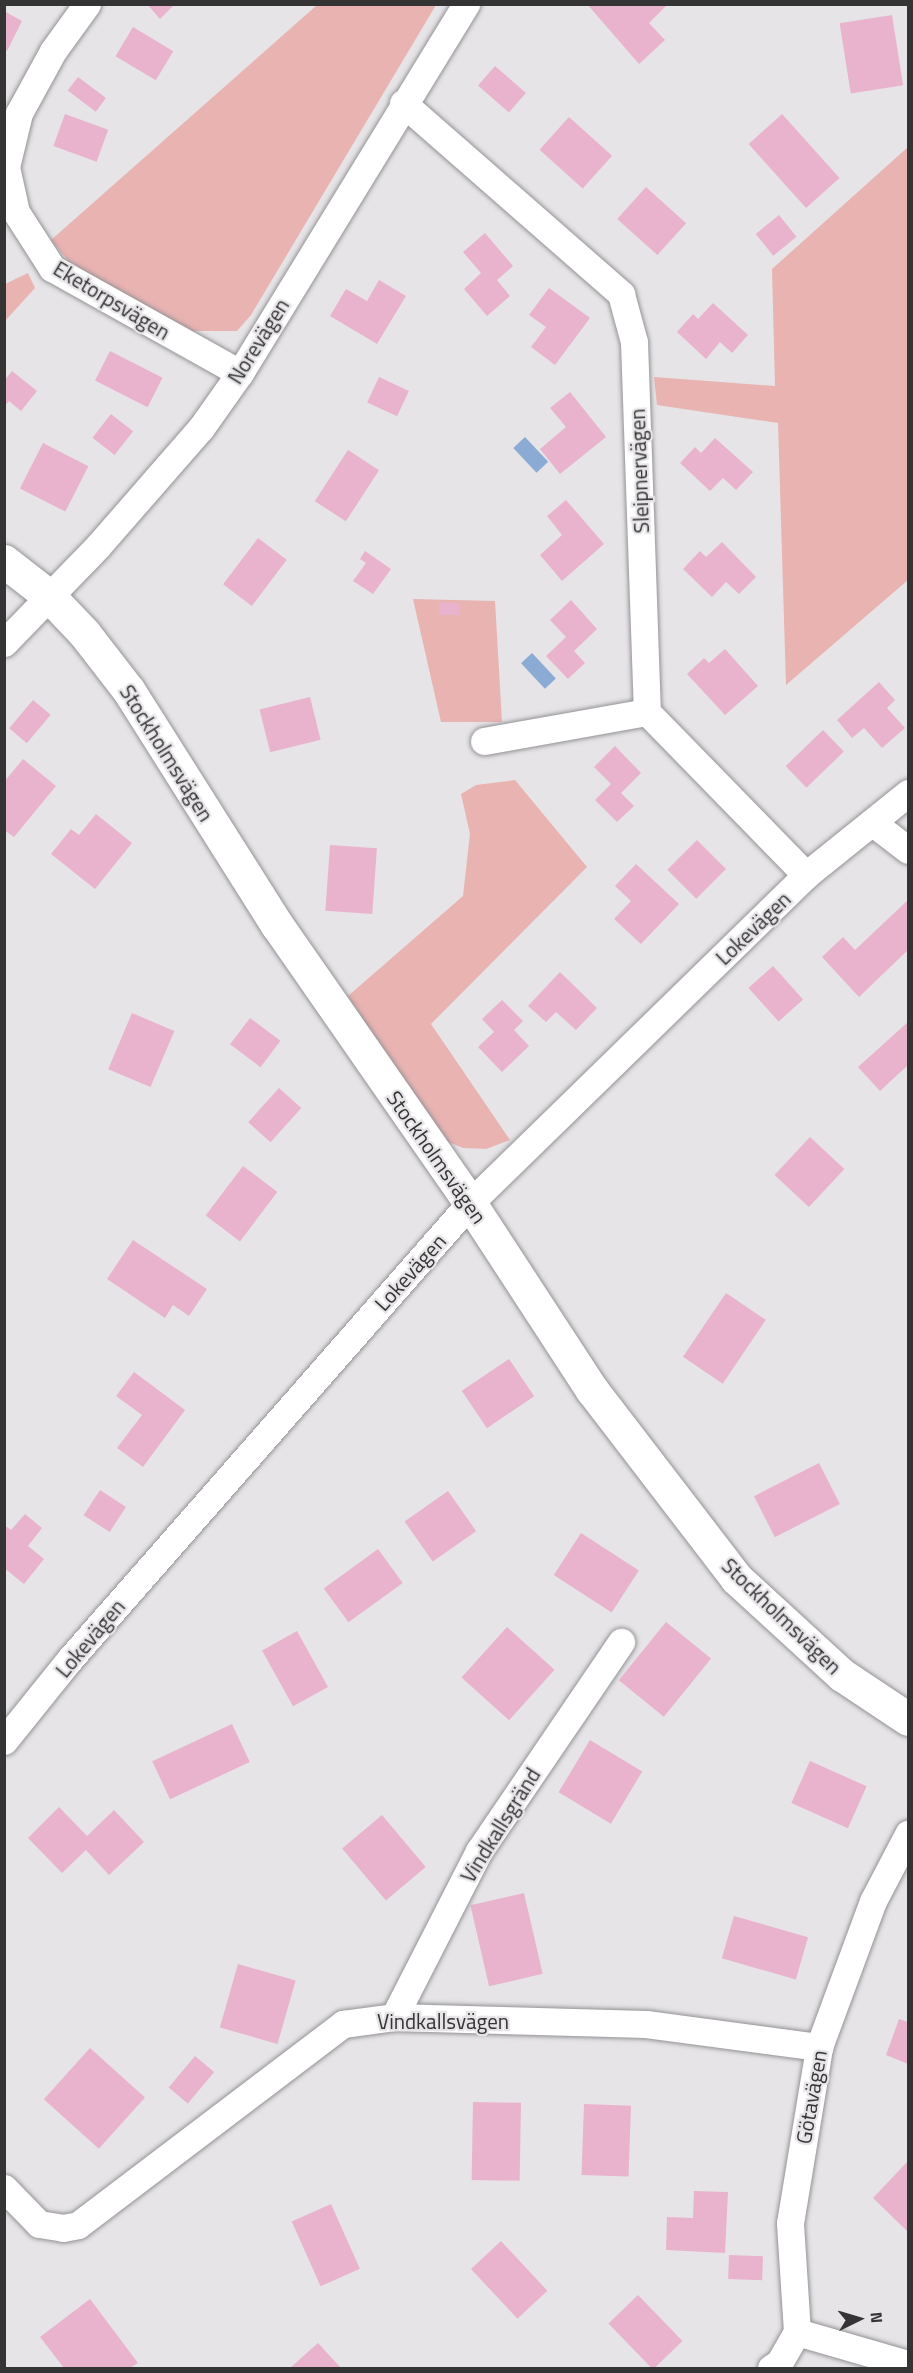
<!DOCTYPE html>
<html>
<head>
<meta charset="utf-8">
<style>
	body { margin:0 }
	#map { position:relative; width:913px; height:2373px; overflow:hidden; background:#e6e4e7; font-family:"Titillium Web",sans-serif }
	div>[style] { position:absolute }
	.green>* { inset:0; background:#e9b3b2 }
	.water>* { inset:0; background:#8baad4; transform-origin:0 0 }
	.building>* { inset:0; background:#e9b3cd; transform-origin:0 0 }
	.roads { filter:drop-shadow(0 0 2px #949295) drop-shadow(0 0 2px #949295) }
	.minor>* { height:27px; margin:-13.5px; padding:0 13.5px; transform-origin:13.5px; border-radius:13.5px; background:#fff }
	.tertiary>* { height:33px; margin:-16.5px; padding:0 16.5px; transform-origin:16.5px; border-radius:16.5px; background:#fff }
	span { translate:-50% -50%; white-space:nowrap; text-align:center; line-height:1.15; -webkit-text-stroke:4.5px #e6e4e7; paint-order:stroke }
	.street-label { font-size:21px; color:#353435 }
	.frame { position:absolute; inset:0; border:6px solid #353435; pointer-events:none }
	.north { position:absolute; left:829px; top:2289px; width:60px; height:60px; -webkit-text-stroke:4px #e6e4e7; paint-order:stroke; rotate:85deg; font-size:16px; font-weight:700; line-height:24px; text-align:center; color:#353435 }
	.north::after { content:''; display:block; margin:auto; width:21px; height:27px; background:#353435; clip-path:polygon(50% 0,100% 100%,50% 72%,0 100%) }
</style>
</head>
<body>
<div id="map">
	<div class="green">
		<i style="clip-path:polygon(317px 5px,436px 5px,251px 315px,237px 331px,190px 331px,73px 267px,51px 240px)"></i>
		<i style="clip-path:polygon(908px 147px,908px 580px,786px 685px,778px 423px,657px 405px,654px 377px,775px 386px,772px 269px)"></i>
		<i style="clip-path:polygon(28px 273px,35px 288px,5px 321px,5px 284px)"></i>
		<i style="clip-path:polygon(413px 599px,495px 601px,502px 722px,441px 722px)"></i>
		<i style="clip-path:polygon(515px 780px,587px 867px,431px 1024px,510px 1140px,486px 1149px,463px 1148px,441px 1139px,348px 996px,463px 896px,470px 834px,461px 794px,476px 785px)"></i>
	</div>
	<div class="water">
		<i style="left:525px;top:437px;width:34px;height:16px;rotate:47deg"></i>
		<i style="left:532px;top:653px;width:35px;height:15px;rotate:47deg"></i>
	</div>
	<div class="building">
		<i style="clip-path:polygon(147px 4px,175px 4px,160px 19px)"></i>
		<i style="clip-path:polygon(587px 4px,668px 4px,649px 23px,665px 40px,639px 64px)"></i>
		<i style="clip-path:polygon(4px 11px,22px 21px,7px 51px,4px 49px)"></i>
		<i style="left:892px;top:15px;width:71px;height:53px;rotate:81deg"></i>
		<i style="left:133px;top:27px;width:47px;height:34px;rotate:31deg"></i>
		<i style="left:495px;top:66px;width:41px;height:26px;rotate:41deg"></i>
		<i style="left:78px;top:77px;width:35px;height:17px;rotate:37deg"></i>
		<i style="left:65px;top:114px;width:46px;height:34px;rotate:20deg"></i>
		<i style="left:782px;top:114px;width:86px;height:45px;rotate:48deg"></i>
		<i style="left:569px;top:117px;width:58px;height:44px;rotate:42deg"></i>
		<i style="left:646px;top:187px;width:54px;height:43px;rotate:42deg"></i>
		<i style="left:779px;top:215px;width:28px;height:30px;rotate:51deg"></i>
		<i style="clip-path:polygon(485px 233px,513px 266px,497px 280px,510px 296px,487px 316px,464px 289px,481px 273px,463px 252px)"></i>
		<i style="clip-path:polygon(379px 280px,406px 296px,377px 344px,330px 316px,346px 289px,367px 301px)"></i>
		<i style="clip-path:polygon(549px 288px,590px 318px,555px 365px,531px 347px,546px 327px,529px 315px)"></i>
		<i style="clip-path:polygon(713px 303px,748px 335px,732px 353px,720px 342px,706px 359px,677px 332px,693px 314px,698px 319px)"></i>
		<i style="left:110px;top:351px;width:59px;height:33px;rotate:27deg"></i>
		<i style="clip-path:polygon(12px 371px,37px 391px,21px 411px,9px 401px,4px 406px,4px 381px)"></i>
		<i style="left:379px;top:377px;width:33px;height:28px;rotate:25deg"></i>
		<i style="clip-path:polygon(570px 392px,606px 437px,560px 474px,540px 449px,566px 427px,550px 408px)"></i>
		<i style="left:111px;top:414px;width:28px;height:30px;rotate:38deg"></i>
		<i style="clip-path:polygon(715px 438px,753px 472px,736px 490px,723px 478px,710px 491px,680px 463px,695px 447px,701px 453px)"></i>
		<i style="left:43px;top:443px;width:51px;height:51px;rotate:27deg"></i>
		<i style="left:348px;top:450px;width:37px;height:61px;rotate:33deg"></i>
		<i style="clip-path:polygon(566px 500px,604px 544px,562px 581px,540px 555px,562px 535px,547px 516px)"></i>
		<i style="left:258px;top:538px;width:36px;height:58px;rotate:37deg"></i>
		<i style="clip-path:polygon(722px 542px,756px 577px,739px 594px,726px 582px,712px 597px,683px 569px,700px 551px,706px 557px)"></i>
		<i style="clip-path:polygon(365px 551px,391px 569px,373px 594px,353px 581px,366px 563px,360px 559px)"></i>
		<i style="clip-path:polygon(571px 600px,597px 629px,574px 651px,585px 663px,568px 679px,546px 656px,566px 637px,550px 620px)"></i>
		<i style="left:460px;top:603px;width:12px;height:21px;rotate:90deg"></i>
		<i style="clip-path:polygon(725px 649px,758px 686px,725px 715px,687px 674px,704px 658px,709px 663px)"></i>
		<i style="clip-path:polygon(879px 682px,895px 700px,887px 708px,905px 728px,882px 748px,864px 728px,852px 738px,837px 720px)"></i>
		<i style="left:310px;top:697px;width:44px;height:52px;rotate:76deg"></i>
		<i style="left:33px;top:700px;width:23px;height:37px;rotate:40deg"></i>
		<i style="left:823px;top:730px;width:30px;height:52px;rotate:46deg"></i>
		<i style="clip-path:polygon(615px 746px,641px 773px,621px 793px,634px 806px,617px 822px,595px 800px,611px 784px,594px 767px)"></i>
		<i style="clip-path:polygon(23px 759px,56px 786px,14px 837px,4px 830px,4px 782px)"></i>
		<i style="clip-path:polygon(96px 814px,132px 843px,95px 889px,51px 854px,71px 829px,79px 835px)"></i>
		<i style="left:697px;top:840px;width:41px;height:42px;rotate:45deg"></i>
		<i style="left:330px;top:845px;width:47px;height:66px;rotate:4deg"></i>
		<i style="clip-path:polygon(636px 864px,679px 904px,641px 944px,614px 919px,631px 901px,615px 886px)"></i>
		<i style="clip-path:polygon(908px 900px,908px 950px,859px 997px,822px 957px,843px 937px,855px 950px)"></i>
		<i style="left:773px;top:966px;width:45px;height:33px;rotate:48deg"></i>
		<i style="clip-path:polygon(560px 972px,597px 1008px,576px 1030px,556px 1012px,546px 1022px,528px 1006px)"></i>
		<i style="clip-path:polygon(502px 1000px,523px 1021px,514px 1030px,529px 1046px,502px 1072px,478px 1047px,494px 1032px,482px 1019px)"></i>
		<i style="left:132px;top:1013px;width:46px;height:61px;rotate:23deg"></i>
		<i style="left:250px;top:1018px;width:38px;height:33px;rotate:37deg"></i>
		<i style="clip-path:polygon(908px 1022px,908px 1065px,880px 1091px,858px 1067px)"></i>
		<i style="left:279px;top:1088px;width:30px;height:46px;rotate:42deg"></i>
		<i style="left:810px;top:1137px;width:47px;height:52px;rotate:43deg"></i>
		<i style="left:243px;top:1166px;width:43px;height:62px;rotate:37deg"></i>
		<i style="clip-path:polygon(133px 1240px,207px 1289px,189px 1316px,173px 1305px,165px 1318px,107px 1279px)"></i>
		<i style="left:726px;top:1293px;width:48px;height:77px;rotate:34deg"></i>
		<i style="left:509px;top:1359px;width:45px;height:57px;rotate:56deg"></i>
		<i style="clip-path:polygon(134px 1372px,185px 1410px,143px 1467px,117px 1448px,142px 1415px,116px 1396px)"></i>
		<i style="left:819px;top:1463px;width:46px;height:73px;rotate:63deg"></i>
		<i style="left:100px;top:1490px;width:31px;height:30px;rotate:33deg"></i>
		<i style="left:448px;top:1491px;width:49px;height:53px;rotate:55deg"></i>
		<i style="clip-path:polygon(25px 1514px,42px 1528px,28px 1546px,44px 1559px,24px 1584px,4px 1568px,4px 1525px,11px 1530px)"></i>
		<i style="left:581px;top:1533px;width:69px;height:50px;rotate:33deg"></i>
		<i style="left:378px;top:1549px;width:42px;height:67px;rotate:54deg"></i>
		<i style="left:666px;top:1622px;width:58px;height:75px;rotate:39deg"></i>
		<i style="left:507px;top:1627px;width:64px;height:68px;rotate:42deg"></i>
		<i style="left:297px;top:1631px;width:64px;height:40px;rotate:61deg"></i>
		<i style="left:232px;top:1724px;width:42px;height:88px;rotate:65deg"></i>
		<i style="left:590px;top:1740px;width:61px;height:61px;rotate:31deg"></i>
		<i style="left:810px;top:1761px;width:62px;height:46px;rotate:24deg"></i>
		<i style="clip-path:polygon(59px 1807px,87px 1836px,114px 1810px,144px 1842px,109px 1875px,86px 1850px,62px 1873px,28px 1838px)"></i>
		<i style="left:382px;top:1815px;width:68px;height:52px;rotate:50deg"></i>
		<i style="left:524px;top:1893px;width:83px;height:55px;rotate:77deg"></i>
		<i style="left:734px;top:1916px;width:77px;height:44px;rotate:16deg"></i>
		<i style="left:238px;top:1964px;width:60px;height:66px;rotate:16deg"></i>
		<i style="clip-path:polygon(899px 2019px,908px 2022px,908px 2064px,886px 2055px)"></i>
		<i style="left:90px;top:2048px;width:74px;height:69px;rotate:42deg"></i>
		<i style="left:195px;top:2056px;width:25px;height:41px;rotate:40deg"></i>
		<i style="left:473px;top:2102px;width:48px;height:78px;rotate:1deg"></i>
		<i style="left:584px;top:2104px;width:47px;height:71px;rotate:2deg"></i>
		<i style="clip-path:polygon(908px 2161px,908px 2232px,873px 2198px)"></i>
		<i style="clip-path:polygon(694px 2191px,728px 2192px,725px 2253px,666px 2250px,667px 2217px,693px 2218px)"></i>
		<i style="left:331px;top:2204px;width:71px;height:43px;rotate:66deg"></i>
		<i style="left:501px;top:2241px;width:68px;height:41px;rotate:47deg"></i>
		<i style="left:729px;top:2255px;width:34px;height:24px;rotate:2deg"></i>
		<i style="left:638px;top:2295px;width:64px;height:41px;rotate:46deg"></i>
		<i style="clip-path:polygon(90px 2299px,138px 2363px,130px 2368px,64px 2368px,40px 2337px)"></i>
		<i style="clip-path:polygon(318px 2343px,341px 2368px,290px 2368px)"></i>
	</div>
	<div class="roads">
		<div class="minor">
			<i style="left:87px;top:4px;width:58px;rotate:125.9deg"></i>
			<i style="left:53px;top:51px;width:71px;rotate:118.7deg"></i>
			<i style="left:19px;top:113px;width:56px;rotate:103.5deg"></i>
			<i style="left:6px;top:167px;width:46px;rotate:77.5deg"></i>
			<i style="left:16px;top:212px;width:67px;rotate:57.3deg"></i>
			<i style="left:52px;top:268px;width:215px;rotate:29.2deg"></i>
			<i style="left:403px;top:103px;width:290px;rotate:41.2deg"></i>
			<i style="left:621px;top:294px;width:50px;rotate:74.8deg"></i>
			<i style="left:634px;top:342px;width:370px;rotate:88deg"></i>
			<i style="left:647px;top:712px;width:228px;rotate:45.7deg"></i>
			<i style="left:4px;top:643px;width:135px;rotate:-45.9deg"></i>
			<i style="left:98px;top:546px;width:157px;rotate:-48.9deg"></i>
			<i style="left:201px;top:428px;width:67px;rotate:-54.7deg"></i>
			<i style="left:240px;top:373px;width:433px;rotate:-58.5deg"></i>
			<i style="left:484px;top:741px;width:166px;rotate:-10.1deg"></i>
			<i style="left:873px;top:823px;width:44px;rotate:37.6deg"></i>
			<i style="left:4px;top:1741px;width:105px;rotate:-51.2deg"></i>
			<i style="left:70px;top:1659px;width:607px;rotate:-48.74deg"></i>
			<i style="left:470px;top:1203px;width:470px;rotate:-44.3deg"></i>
			<i style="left:806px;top:875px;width:131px;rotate:-38.8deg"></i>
			<i style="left:394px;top:2017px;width:186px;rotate:-62.9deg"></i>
			<i style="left:479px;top:1851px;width:253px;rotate:-55.8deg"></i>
			<i style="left:4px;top:2188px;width:50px;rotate:45.8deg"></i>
			<i style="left:39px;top:2224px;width:24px;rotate:9deg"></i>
			<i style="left:63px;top:2228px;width:15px;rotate:-11deg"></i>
			<i style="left:78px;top:2225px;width:333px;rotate:-37.2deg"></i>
			<i style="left:343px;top:2024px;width:51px;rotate:-7.8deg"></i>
			<i style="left:394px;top:2017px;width:252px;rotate:1.6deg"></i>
			<i style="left:646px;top:2024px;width:175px;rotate:7.6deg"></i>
			<i style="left:797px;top:2332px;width:116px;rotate:16.1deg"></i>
			<i style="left:771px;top:2368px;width:9px;rotate:-32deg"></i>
			<i style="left:779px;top:2363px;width:36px;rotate:-60deg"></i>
			<i style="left:797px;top:2332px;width:109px;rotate:-93.7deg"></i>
			<i style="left:790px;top:2223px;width:178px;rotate:-80.6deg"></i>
			<i style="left:819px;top:2047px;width:156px;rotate:-69.7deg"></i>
			<i style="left:873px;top:1901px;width:76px;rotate:-62.4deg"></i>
		</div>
		<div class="tertiary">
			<i style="left:4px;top:561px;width:57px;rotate:37.9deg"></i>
			<i style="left:49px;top:596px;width:52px;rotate:46.5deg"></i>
			<i style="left:85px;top:634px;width:72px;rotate:52.3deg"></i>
			<i style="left:129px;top:691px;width:277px;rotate:57.7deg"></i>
			<i style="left:277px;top:925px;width:338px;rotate:55.2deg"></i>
			<i style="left:470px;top:1203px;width:223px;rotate:56.9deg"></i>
			<i style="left:592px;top:1390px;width:237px;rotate:52.5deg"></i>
			<i style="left:736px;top:1578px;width:144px;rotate:42.5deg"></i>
			<i style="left:842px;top:1675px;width:79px;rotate:33.7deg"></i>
		</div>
	</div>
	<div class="street-label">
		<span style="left:112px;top:300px;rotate:31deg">Eketorpsvägen</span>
		<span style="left:258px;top:341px;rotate:-58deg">Norevägen</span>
		<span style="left:639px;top:471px;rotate:-92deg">Sleipnervägen</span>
		<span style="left:167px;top:753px;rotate:58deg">Stockholmsvägen</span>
		<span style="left:753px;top:928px;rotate:-44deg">Lokevägen</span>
		<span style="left:437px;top:1157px;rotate:55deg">Stockholmsvägen</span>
		<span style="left:410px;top:1272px;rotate:-48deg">Lokevägen</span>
		<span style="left:782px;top:1616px;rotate:44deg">Stockholmsvägen</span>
		<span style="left:90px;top:1638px;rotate:-50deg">Lokevägen</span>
		<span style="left:500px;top:1825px;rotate:-58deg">Vindkallsgränd</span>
		<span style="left:443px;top:2021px">Vindkallsvägen</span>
		<span style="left:811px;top:2097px;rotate:-80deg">Götavägen</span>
	</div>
	<div class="frame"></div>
	<div class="north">N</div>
</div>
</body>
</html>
